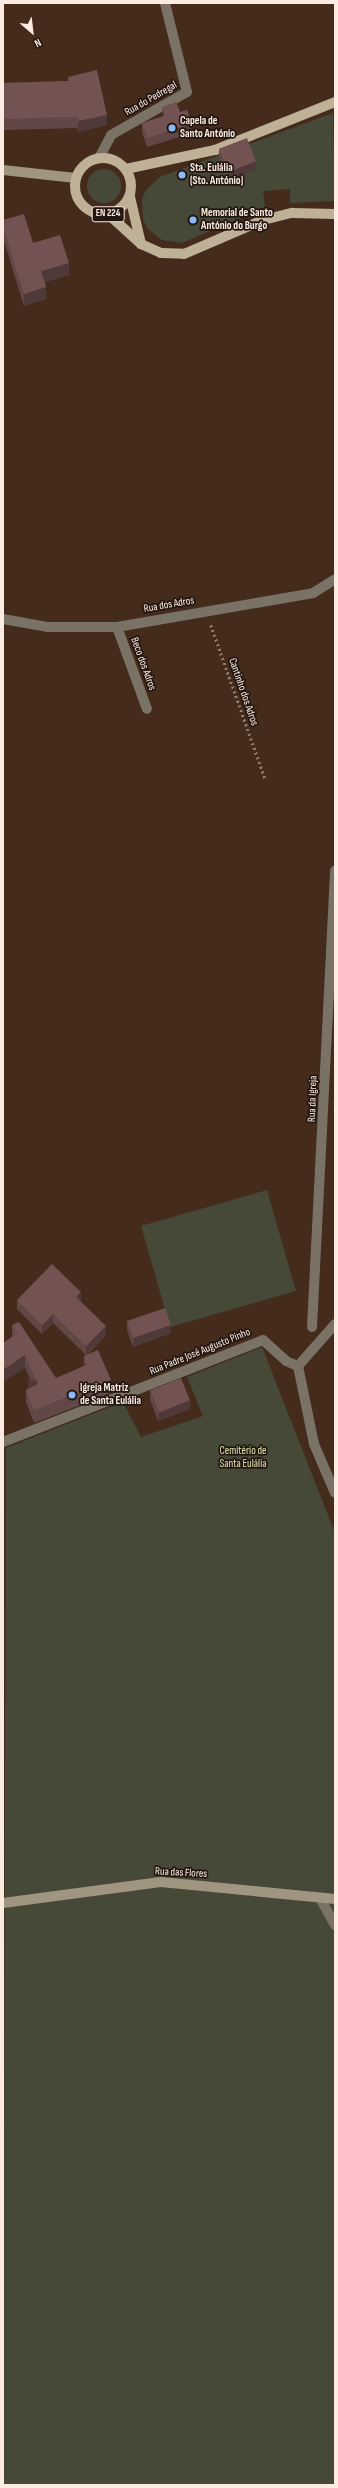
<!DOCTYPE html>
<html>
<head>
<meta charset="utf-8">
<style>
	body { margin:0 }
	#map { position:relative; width:338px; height:2488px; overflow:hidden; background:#442b1b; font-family:"Sofia Sans Condensed",sans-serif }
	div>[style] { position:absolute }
	.green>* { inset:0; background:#474938; transform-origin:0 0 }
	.round { border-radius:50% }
	.path>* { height:2.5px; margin-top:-1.25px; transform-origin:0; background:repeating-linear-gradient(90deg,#927d6f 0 2px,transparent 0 5px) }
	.street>* { height:10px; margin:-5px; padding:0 5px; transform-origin:5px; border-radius:5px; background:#797265 }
	.secondary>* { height:10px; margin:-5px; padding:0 5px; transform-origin:5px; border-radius:5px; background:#a09581 }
	.primary>* { height:10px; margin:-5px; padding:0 5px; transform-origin:5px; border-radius:5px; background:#bfb197 }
	.primary>.ring { margin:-5px; padding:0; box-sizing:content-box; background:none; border:10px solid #bfb197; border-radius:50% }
	.wall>* { inset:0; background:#624747 }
	.shaded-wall>* { inset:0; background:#503a39; transform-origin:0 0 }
	.building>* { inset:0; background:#725352; transform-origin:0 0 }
	.dots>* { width:11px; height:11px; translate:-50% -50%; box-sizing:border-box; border:2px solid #221710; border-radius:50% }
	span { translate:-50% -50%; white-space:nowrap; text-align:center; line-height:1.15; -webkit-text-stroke:3.5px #221710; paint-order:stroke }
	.shield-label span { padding:1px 3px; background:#221710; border:1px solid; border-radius:3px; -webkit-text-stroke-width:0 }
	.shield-label { font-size:10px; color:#fcebe1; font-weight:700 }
	.street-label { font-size:11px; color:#fcebe1 }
	.poi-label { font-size:11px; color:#fcebe1; font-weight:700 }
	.left { translate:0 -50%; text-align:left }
	.park-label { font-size:11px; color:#e1e7b0 }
	.frame { position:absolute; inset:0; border:4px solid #fcebe1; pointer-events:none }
	.north { position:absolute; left:12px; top:12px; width:40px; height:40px; -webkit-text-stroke:3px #221710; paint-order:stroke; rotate:152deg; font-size:11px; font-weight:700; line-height:16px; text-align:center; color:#fcebe1 }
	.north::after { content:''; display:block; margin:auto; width:14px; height:18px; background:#fcebe1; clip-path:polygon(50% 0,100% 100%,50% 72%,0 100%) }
</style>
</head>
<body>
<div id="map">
	<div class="green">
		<i style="clip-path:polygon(333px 113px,335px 201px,290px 203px,290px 189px,263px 191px,265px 207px,182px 243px,162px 240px,147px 228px,143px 219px,142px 199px,146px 190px,160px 177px)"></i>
		<i class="round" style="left:87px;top:169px;width:34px;height:34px"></i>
		<i style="left:267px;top:1190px;width:105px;height:131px;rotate:74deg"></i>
		<i style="clip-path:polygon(262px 1347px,335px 1533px,335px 2485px,3px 2485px,6px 1448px,123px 1402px,141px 1437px,203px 1416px,187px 1377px)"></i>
	</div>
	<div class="path">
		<i style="left:211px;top:625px;width:162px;rotate:70.6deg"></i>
	</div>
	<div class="street">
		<i style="left:99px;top:158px;width:26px;rotate:-62deg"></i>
		<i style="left:111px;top:135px;width:87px;rotate:-29.5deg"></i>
		<i style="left:187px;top:92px;width:92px;rotate:-103.9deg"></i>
		<i style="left:3px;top:619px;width:46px;rotate:10.1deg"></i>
		<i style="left:48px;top:627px;width:69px"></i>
		<i style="left:117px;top:627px;width:199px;rotate:-9.8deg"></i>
		<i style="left:313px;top:593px;width:26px;rotate:-32deg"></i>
		<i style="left:117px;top:627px;width:87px;rotate:69.9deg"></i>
		<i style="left:312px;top:1327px;width:457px;rotate:-87.1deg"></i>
		<i style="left:298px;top:1366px;width:80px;rotate:78.4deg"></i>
		<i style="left:314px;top:1444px;width:53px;rotate:66.8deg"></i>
		<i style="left:298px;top:1366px;width:56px;rotate:-48.6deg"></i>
		<i style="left:3px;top:1442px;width:279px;rotate:-21.4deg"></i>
		<i style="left:263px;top:1340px;width:31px;rotate:42deg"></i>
		<i style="left:286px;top:1361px;width:13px;rotate:23deg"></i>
		<i style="left:320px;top:1898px;width:31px;rotate:61deg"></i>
	</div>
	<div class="secondary">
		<i style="left:3px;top:170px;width:73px;rotate:6.3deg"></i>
		<i style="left:3px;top:1903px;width:159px;rotate:-7.6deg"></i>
		<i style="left:161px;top:1882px;width:175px;rotate:5.6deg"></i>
	</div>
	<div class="primary">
		<i class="ring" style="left:75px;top:158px;width:46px;height:46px"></i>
		<i style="left:126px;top:169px;width:91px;rotate:-12.1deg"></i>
		<i style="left:215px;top:150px;width:129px;rotate:-21.8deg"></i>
		<i style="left:130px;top:197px;width:48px;rotate:76.8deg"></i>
		<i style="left:108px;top:214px;width:45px;rotate:42.3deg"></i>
		<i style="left:141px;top:244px;width:22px;rotate:24deg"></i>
		<i style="left:161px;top:253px;width:23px;rotate:2deg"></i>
		<i style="left:184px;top:254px;width:86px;rotate:-23.3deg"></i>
		<i style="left:263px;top:220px;width:30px;rotate:-14deg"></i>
		<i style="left:292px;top:213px;width:43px;rotate:1.3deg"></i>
	</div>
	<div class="wall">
		<i style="clip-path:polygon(68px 77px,107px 125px,78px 132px,77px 128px,3px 130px,3px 83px,68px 81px)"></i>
		<i style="clip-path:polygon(162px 107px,180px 112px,192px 133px,147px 147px,142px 132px,142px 123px,163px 116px)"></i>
		<i style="clip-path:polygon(219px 150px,256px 170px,228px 181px,219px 159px)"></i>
		<i style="clip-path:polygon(3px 220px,69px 275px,45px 282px,46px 299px,24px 306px,3px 238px)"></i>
		<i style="clip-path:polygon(17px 1300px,81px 1301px,80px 1301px,106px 1335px,87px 1355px,111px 1393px,34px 1423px,26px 1402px,26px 1390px,33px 1386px,12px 1337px,12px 1325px,56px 1378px,84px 1366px,84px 1356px,86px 1355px,53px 1323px,42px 1334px,17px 1309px)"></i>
		<i style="clip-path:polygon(127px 1321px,171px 1333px,133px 1347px,127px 1330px)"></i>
		<i style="clip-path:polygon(150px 1390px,190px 1409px,158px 1421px,150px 1399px)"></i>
	</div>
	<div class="shaded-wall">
		<i style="clip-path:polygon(107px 115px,107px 125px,78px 132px,78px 121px)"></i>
		<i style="left:192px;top:124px;width:9px;height:47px;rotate:90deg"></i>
		<i style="clip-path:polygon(256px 161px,256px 170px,228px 181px,228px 172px)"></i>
		<i style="clip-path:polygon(69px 263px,69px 275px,41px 283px,41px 271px)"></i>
		<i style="clip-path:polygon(46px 287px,46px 299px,24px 306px,24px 294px)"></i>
		<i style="clip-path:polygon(81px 1292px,81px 1301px,76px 1306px,76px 1297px)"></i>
		<i style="clip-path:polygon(53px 1314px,53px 1323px,42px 1334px,42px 1325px)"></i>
		<i style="clip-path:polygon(171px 1325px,171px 1333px,133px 1347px,133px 1338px)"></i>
		<i style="clip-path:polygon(106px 1326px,106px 1335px,86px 1355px,86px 1346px)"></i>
		<i style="clip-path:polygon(25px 1355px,25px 1368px,3px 1382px,3px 1370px)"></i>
		<i style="left:111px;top:1380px;width:13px;height:83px;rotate:90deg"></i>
		<i style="clip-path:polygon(190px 1400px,190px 1409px,158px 1421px,158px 1412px)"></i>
	</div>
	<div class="building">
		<i style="clip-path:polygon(97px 70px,107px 115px,78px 121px,77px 117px,3px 119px,3px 83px,69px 81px,68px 77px)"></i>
		<i style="clip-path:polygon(176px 102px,180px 112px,187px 110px,192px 124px,147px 138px,142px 123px,165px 116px,162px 107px)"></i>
		<i style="left:247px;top:138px;width:25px;height:30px;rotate:69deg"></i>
		<i style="clip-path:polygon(24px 214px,33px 243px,60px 235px,69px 263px,41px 271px,46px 287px,24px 294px,3px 226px,3px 220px)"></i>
		<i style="clip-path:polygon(52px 1264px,81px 1292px,76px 1297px,106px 1326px,86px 1346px,53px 1314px,42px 1325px,17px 1300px)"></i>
		<i style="left:165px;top:1308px;width:18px;height:40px;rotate:71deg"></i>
		<i style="clip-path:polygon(19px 1322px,56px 1378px,87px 1365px,84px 1356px,98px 1350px,111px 1380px,34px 1410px,26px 1390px,38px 1384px,25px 1355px,3px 1370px,3px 1343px,16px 1334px,12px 1325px)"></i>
		<i style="left:181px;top:1378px;width:24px;height:33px;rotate:68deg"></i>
	</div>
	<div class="dots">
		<i style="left:172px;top:128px;background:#8bb9fc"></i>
		<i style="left:182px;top:175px;background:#8bb9fc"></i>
		<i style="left:193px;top:220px;background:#8bb9fc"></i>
		<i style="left:72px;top:1395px;background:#8bb9fc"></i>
	</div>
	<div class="shield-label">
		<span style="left:108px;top:214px">EN 224</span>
	</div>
	<div class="street-label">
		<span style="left:151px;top:99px;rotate:-30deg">Rua do Pedregal</span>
		<span style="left:169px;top:605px;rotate:-10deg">Rua dos Adros</span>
		<span style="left:143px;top:664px;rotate:70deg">Beco dos Adros</span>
		<span style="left:243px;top:692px;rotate:71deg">Cantinho dos Adros</span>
		<span style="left:313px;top:1099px;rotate:-88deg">Rua da Igreja</span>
		<span style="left:200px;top:1352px;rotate:-22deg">Rua Padre José Augusto Pinho</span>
		<span style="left:181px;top:1873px;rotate:3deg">Rua das Flores</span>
	</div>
	<div class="poi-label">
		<span class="left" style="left:180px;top:128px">Capela de<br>Santo António</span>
		<span class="left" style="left:190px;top:175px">Sta. Eulália<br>(Sto. António)</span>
		<span class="left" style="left:201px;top:220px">Memorial de Santo<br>António do Burgo</span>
		<span class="left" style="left:80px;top:1395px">Igreja Matriz<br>de Santa Eulália</span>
	</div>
	<div class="park-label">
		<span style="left:243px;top:1458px">Cemitério de<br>Santa Eulália</span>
	</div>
	<div class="frame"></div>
	<div class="north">N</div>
</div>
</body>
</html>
